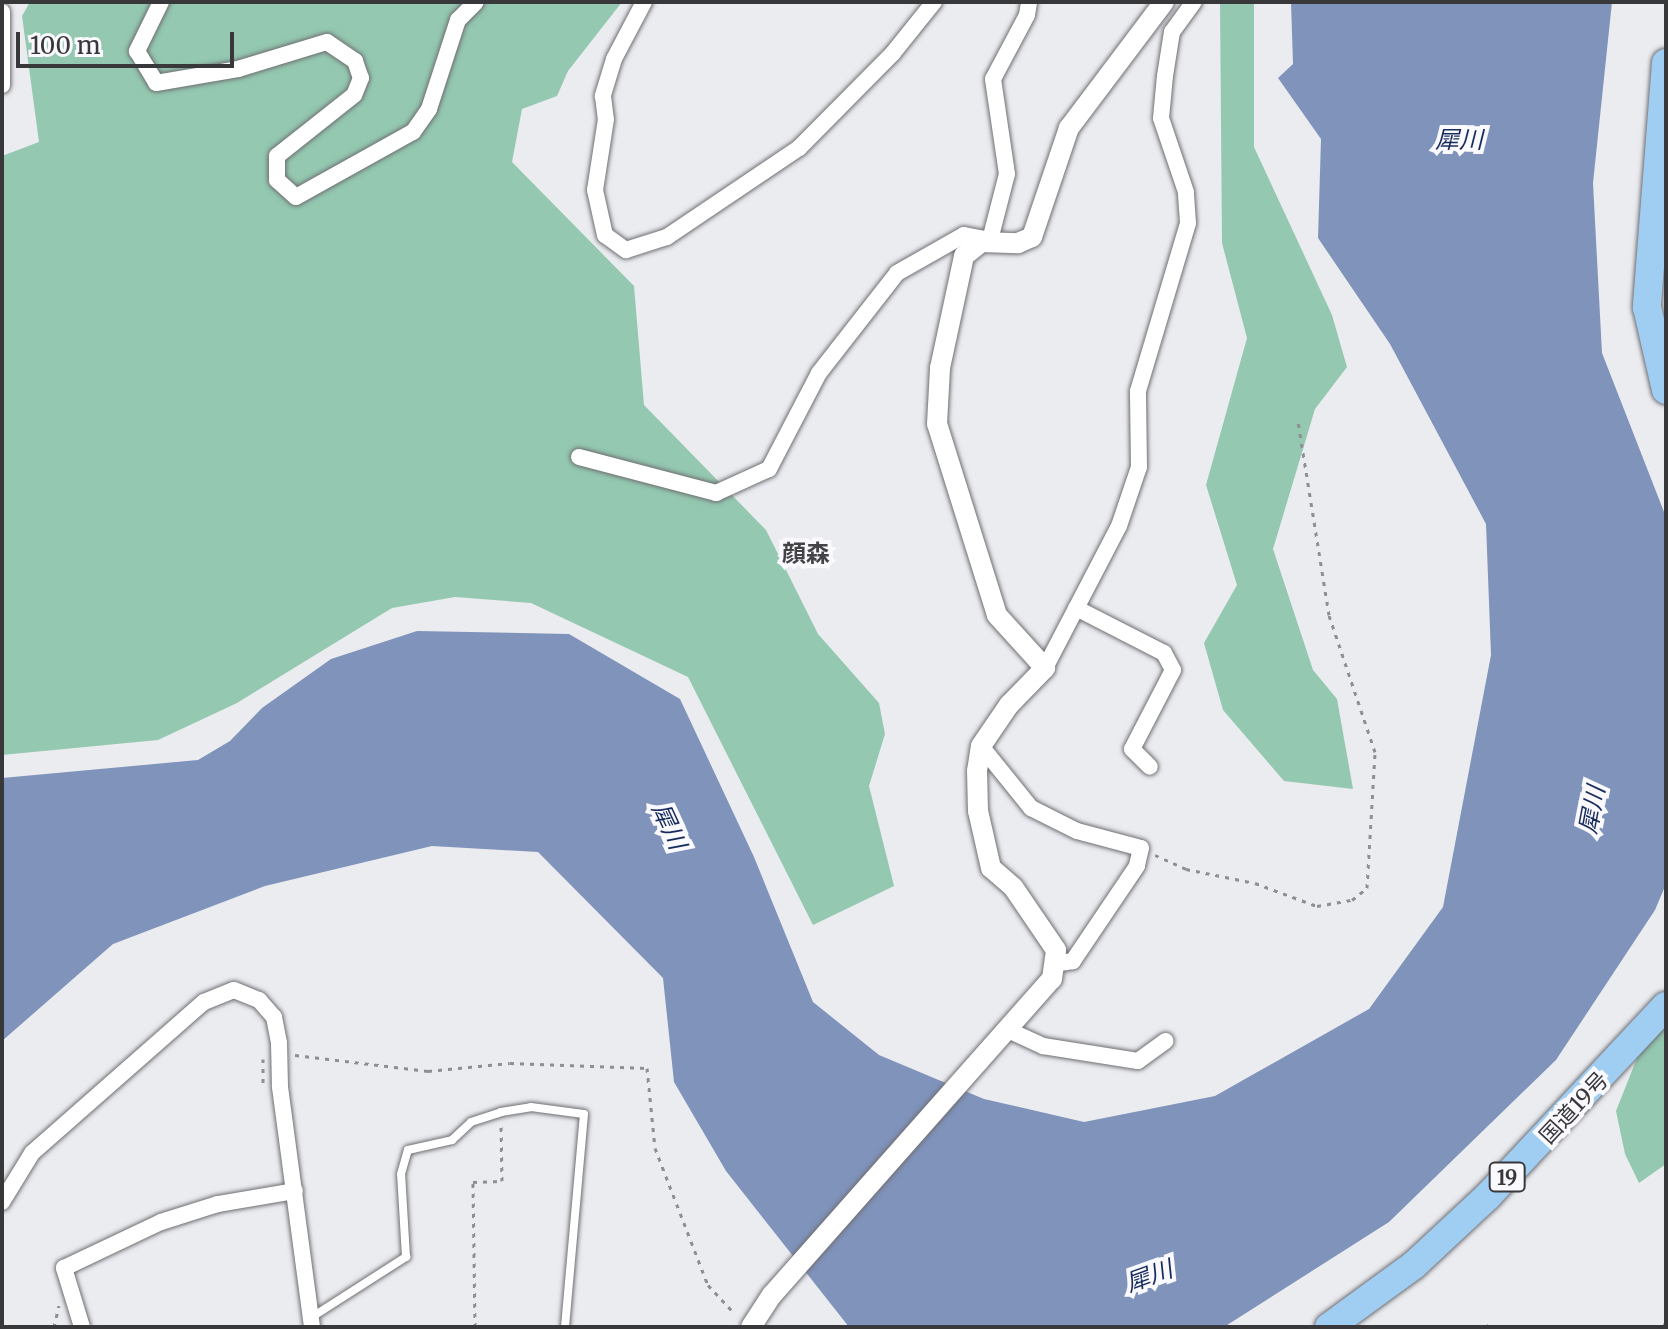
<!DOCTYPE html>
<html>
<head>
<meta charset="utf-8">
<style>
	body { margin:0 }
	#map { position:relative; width:1668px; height:1329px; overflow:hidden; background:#ebecf0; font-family:Merriweather,"Noto Sans JP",serif }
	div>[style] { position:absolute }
	.forest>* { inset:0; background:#94c8b0 }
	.water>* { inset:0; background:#8093bb }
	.path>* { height:3px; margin-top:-1.5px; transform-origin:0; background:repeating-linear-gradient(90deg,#8e8f92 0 4px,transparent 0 10px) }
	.roads { filter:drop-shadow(0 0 2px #6f6f73) drop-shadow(0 0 2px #6f6f73) }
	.service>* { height:8px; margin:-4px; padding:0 4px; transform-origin:4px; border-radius:4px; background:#fff }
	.minor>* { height:16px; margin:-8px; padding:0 8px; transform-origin:8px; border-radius:8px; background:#fff }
	.tertiary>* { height:20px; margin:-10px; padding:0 10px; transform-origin:10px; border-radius:10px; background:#fff }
	.trunk>* { height:28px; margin:-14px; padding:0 14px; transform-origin:14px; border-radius:14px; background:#a0cef3 }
	span { translate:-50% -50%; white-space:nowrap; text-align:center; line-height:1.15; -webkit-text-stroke:8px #f9f9fe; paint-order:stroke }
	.shield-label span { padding:2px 6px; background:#f9f9fe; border:2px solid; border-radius:6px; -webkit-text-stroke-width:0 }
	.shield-label { font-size:20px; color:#38383a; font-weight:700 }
	.street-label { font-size:22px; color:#38383a }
	.water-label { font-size:24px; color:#172c5e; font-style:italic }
	.neighbourhood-label { font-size:24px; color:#444447; font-weight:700 }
	.frame { position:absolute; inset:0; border:4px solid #38383a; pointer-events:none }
	.scale { position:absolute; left:16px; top:32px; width:218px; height:36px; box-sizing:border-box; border:4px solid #38383a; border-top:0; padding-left:10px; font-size:24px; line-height:28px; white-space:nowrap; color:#38383a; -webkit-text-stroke:6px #f9f9fe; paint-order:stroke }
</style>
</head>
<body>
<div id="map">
	<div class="forest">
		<i style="clip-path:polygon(30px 2px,622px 2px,568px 71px,557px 96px,522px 109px,512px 162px,634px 286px,644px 405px,766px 530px,818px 634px,879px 703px,885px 734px,869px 786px,894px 886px,813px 925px,688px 677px,531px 603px,455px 597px,392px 608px,237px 703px,158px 740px,2px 755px,2px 156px,39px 142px,22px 16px)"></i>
		<i style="clip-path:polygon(1220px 2px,1254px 2px,1254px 147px,1332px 315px,1347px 367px,1315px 409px,1273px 549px,1313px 670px,1337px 699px,1353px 789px,1284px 781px,1223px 710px,1204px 643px,1237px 585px,1206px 485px,1247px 338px,1222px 243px)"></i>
		<i style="clip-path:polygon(1666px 985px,1666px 1164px,1639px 1183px,1625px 1154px,1616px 1111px)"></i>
	</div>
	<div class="water">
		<i style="clip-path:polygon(1291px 2px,1612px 2px,1593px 183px,1602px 353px,1666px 517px,1666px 884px,1655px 910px,1556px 1060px,1389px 1222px,1224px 1327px,849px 1327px,726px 1171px,674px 1082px,663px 978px,538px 852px,432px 846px,265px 886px,113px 944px,2px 1041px,2px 778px,198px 760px,230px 741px,262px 708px,331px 659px,417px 631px,569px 634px,680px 699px,754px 857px,813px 1002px,879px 1055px,984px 1099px,1084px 1122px,1215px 1096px,1369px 1009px,1443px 907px,1491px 655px,1486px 524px,1390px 344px,1318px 238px,1321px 139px,1278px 78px,1293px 64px)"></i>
	</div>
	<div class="path">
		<i style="left:1155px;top:855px;width:34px;rotate:24deg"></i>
		<i style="left:1186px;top:869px;width:70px;rotate:11.5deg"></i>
		<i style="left:1255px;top:883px;width:66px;rotate:20.4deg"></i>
		<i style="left:1317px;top:906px;width:36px;rotate:-10deg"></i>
		<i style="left:1352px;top:900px;width:19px;rotate:-39deg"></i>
		<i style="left:1367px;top:888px;width:136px;rotate:-86.6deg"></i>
		<i style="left:1375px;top:752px;width:145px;rotate:-108.6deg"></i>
		<i style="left:1329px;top:615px;width:196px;rotate:-99.1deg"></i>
		<i style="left:295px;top:1055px;width:134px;rotate:6.9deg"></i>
		<i style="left:428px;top:1071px;width:82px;rotate:-5.6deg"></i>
		<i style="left:510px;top:1063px;width:137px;rotate:2.1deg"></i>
		<i style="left:647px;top:1068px;width:80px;rotate:84.3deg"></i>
		<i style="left:655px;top:1148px;width:147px;rotate:68.9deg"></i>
		<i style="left:708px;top:1285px;width:37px;rotate:47deg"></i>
		<i style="left:263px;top:1059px;width:28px;rotate:90deg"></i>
		<i style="left:54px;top:1327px;width:22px;rotate:-77deg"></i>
		<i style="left:475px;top:1327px;width:145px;rotate:-90.8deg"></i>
		<i style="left:473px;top:1182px;width:29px;rotate:-2deg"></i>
		<i style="left:502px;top:1181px;width:57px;rotate:-91deg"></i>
		<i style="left:1485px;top:1327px;width:8px;rotate:-30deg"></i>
		<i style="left:1663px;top:1327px;width:6px;rotate:-59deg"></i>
	</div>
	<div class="roads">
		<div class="service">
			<i style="left:312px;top:1317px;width:112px;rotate:-32.6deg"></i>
			<i style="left:406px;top:1257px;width:83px;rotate:-93.4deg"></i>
			<i style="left:401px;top:1174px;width:25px;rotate:-74deg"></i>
			<i style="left:408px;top:1150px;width:45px;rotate:-12.8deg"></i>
			<i style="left:452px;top:1140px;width:26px;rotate:-43deg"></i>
			<i style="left:471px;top:1122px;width:32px;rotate:-18deg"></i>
			<i style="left:501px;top:1112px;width:30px;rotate:-9deg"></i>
			<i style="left:531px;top:1107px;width:53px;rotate:7.5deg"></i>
			<i style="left:584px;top:1114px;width:214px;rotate:95.1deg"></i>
		</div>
		<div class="minor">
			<i style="left:161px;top:2px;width:55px;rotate:116.1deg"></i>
			<i style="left:137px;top:51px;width:37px;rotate:59deg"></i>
			<i style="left:156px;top:83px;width:83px;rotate:-9.7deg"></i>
			<i style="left:238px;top:69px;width:93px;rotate:-16.9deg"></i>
			<i style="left:327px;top:42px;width:34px;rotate:34deg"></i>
			<i style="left:355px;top:61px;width:18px;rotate:71deg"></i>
			<i style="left:361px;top:78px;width:18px;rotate:112deg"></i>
			<i style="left:354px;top:95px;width:98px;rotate:141.6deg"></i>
			<i style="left:277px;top:156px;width:24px;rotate:90deg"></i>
			<i style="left:277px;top:180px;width:25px;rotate:42deg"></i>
			<i style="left:296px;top:197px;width:134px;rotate:-29.1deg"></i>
			<i style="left:413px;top:132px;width:28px;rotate:-55deg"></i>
			<i style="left:429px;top:109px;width:94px;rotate:-72deg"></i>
			<i style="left:458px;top:20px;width:25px;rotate:-45deg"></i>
			<i style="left:644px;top:2px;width:64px;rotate:117.8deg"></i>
			<i style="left:614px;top:59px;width:39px;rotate:107deg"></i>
			<i style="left:603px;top:96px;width:23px;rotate:83deg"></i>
			<i style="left:606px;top:119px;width:72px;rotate:98.8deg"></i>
			<i style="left:595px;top:190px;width:46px;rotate:77.5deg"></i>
			<i style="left:605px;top:235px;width:26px;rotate:36deg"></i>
			<i style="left:626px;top:250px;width:43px;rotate:-17.6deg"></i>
			<i style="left:667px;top:237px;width:159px;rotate:-34deg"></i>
			<i style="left:799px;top:148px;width:134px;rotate:-45.3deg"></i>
			<i style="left:893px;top:53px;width:65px;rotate:-51.2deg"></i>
			<i style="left:2px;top:12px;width:73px;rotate:90deg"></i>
			<i style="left:579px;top:457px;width:142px;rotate:14.7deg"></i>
			<i style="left:716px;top:493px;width:58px;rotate:-24.4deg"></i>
			<i style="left:769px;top:469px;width:108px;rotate:-62.5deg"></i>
			<i style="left:819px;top:373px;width:127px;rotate:-52deg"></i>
			<i style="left:897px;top:273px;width:77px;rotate:-29.6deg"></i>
			<i style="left:964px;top:235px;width:26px;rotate:11deg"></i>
			<i style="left:990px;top:240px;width:68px;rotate:-75.6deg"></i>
			<i style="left:1007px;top:174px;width:96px;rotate:-98.4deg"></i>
			<i style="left:993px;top:79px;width:72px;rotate:-62deg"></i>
			<i style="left:1027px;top:15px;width:13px;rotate:-81deg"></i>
			<i style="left:1076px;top:608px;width:99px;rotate:27.1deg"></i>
			<i style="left:1164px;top:653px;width:19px;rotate:62deg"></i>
			<i style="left:1173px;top:670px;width:89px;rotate:117.4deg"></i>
			<i style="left:1132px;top:749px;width:25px;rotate:45deg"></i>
			<i style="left:1045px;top:668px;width:160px;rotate:-62.5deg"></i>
			<i style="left:1119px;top:526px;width:62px;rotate:-71.3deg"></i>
			<i style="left:1139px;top:467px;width:76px;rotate:-90.8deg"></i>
			<i style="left:1138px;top:391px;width:175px;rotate:-73.4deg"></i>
			<i style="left:1188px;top:223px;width:31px;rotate:-94deg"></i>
			<i style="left:1186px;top:192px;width:78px;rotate:-108.7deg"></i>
			<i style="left:1161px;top:118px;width:42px;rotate:-84.6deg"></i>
			<i style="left:1165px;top:76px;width:45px;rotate:-81deg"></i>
			<i style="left:1172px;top:32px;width:37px;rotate:-54deg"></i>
			<i style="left:981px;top:746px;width:80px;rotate:51.1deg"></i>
			<i style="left:1031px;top:808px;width:51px;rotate:26.6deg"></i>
			<i style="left:1077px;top:831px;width:66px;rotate:14.9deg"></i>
			<i style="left:1141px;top:848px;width:18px;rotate:103deg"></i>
			<i style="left:1137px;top:866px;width:115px;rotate:124deg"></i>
			<i style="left:1073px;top:961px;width:19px;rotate:171deg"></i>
			<i style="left:1006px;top:1029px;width:41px;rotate:24.7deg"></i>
			<i style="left:1043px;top:1046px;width:96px;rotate:9deg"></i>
			<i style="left:1138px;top:1061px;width:34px;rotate:-36deg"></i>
			<i style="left:2px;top:1202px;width:57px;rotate:-58.5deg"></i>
			<i style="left:32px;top:1153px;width:229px;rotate:-41.3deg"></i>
			<i style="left:204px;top:1002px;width:32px;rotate:-22deg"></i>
			<i style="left:234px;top:990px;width:27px;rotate:22deg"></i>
			<i style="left:259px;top:1000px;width:23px;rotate:49deg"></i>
			<i style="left:274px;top:1017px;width:26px;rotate:79deg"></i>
			<i style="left:279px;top:1043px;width:44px;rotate:88.7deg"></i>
			<i style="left:280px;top:1087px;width:242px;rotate:82.4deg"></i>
			<i style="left:82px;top:1327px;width:62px;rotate:-107deg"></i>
			<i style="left:64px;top:1268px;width:107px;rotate:-25.4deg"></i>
			<i style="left:161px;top:1222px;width:60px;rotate:-17.5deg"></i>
			<i style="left:218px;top:1204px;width:78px;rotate:-9.6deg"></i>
		</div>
		<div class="tertiary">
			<i style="left:751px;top:1327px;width:38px;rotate:-57deg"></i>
			<i style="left:772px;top:1295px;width:422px;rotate:-48.5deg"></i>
			<i style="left:1052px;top:979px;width:29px;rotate:-82deg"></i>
			<i style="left:1056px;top:950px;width:76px;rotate:-124.3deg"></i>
			<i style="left:1013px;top:887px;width:29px;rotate:-139deg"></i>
			<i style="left:991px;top:868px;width:58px;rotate:-102.8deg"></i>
			<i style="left:978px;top:811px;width:40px;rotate:-91.4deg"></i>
			<i style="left:977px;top:771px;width:25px;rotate:-81deg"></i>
			<i style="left:981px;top:746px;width:50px;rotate:-55.7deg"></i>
			<i style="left:1009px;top:705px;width:52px;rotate:-45.8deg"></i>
			<i style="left:1045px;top:668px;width:72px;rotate:-132.2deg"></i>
			<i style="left:997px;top:615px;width:200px;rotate:-107.4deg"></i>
			<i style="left:937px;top:424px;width:56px;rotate:-86.9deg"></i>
			<i style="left:940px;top:368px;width:115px;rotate:-77.9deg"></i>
			<i style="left:964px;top:256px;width:22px;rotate:-39deg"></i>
			<i style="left:981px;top:242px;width:37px;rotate:2deg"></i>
			<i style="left:1018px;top:243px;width:15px;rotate:-23deg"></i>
			<i style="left:1032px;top:237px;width:115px;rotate:-71.3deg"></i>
			<i style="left:1069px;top:128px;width:158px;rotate:-53deg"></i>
		</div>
		<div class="trunk">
			<i style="left:1666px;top:63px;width:245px;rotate:94.5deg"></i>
			<i style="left:1647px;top:307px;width:85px;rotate:77.1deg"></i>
			<i style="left:1329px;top:1327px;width:105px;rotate:-36.1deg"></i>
			<i style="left:1414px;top:1265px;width:101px;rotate:-43deg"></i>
			<i style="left:1488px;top:1196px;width:260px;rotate:-46.9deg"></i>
		</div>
	</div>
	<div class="shield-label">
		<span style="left:1507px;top:1177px">19</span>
	</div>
	<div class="street-label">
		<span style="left:1574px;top:1108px;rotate:-47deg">国道19号</span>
	</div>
	<div class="water-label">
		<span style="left:1459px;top:140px">犀川</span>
		<span style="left:1592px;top:810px;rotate:-79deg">犀川</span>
		<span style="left:669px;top:826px;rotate:65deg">犀川</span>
		<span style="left:1149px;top:1276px;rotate:-20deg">犀川</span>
	</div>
	<div class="neighbourhood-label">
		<span style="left:806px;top:554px">顔森</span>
	</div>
	<div class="frame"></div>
	<div class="scale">100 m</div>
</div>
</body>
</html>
